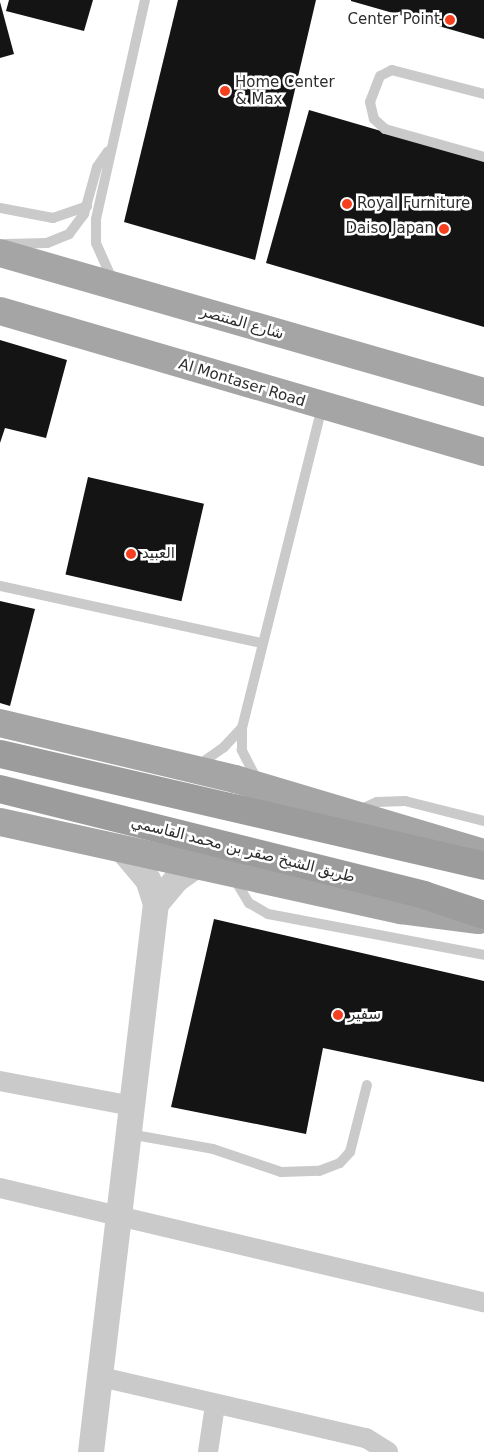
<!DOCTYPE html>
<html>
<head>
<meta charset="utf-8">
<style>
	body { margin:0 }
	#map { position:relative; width:484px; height:1452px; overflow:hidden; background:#fff; font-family:"DejaVu Sans","Noto Sans Arabic",sans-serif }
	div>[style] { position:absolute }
	.building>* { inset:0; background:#141414; transform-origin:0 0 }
	.service>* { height:10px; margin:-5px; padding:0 5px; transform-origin:5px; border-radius:5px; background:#cacaca }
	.minor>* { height:20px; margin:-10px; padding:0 10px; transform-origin:10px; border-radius:10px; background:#cacaca }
	.tertiary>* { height:26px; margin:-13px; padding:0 13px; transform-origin:13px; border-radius:13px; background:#cacaca }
	.primary>* { height:28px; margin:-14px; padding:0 14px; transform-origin:14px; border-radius:14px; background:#a5a5a5 }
	.trunk>* { height:28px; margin:-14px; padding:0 14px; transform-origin:14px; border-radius:14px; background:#9c9c9c }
	.dots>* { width:14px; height:14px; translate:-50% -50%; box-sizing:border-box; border:2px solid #fff; border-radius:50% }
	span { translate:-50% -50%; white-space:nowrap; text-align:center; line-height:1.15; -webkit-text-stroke:5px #fff; paint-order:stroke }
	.poi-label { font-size:15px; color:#2d2d2d }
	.right { translate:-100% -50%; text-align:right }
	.left { translate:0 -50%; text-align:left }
	.street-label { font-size:15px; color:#2d2d2d }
</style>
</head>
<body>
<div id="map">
	<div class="building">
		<i style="clip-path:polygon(9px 0,93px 0,84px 31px,6px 11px)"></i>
		<i style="clip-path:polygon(178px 0,316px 0,255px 260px,124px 222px)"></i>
		<i style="clip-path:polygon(351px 0,484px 0,484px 39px,351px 1px)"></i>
		<i style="clip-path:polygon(0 2px,14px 54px,0 58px)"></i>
		<i style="clip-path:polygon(309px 110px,484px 161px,484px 327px,266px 263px)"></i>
		<i style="clip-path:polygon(0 340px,67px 360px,46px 438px,5px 428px,0 443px)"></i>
		<i style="left:88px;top:477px;width:119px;height:100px;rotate:13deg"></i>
		<i style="clip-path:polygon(0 601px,35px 609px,10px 706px,0 703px)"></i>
		<i style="clip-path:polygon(214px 919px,484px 981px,484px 1082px,323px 1048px,306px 1134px,171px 1107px)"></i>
	</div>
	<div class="service">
		<i style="left:484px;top:94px;width:95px;rotate:-165.4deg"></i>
		<i style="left:392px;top:70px;width:13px;rotate:153deg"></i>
		<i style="left:380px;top:76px;width:28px;rotate:111deg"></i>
		<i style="left:370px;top:102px;width:17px;rotate:77deg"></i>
		<i style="left:374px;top:119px;width:15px;rotate:42deg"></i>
		<i style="left:385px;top:129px;width:103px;rotate:15.8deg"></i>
		<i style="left:0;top:208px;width:54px;rotate:10.7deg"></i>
		<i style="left:53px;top:218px;width:36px;rotate:-19deg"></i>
		<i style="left:6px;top:244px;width:41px;rotate:-1.4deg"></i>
		<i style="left:47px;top:243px;width:24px;rotate:-22deg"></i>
		<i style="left:69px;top:234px;width:25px;rotate:-53deg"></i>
		<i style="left:84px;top:214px;width:49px;rotate:-74.5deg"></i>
		<i style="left:97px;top:167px;width:19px;rotate:-55deg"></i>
		<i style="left:112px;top:279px;width:39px;rotate:-114deg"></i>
		<i style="left:96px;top:243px;width:24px;rotate:-90deg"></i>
		<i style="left:96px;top:219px;width:224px;rotate:-77.4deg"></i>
		<i style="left:0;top:586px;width:268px;rotate:12.3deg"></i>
		<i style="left:197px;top:766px;width:33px;rotate:-35deg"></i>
		<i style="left:224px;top:747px;width:26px;rotate:-47deg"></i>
		<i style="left:257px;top:780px;width:34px;rotate:-117deg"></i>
		<i style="left:242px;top:750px;width:22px;rotate:-90deg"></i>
		<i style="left:242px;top:728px;width:331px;rotate:-76deg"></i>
		<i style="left:359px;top:810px;width:20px;rotate:-24deg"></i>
		<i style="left:377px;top:802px;width:28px;rotate:-2deg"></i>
		<i style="left:405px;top:801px;width:81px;rotate:14.2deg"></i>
		<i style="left:232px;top:875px;width:33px;rotate:59deg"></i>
		<i style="left:249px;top:903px;width:22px;rotate:30deg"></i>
		<i style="left:268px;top:914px;width:220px;rotate:10.7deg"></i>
		<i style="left:129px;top:1134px;width:85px;rotate:10.1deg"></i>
		<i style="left:213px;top:1149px;width:72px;rotate:18.7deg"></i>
		<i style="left:281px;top:1172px;width:38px;rotate:-2deg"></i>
		<i style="left:319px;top:1171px;width:22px;rotate:-21deg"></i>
		<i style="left:340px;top:1163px;width:15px;rotate:-48deg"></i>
		<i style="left:350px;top:1152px;width:69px;rotate:-75.8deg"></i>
	</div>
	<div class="minor">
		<i style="left:0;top:1081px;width:134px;rotate:10.7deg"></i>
		<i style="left:0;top:1188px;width:497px;rotate:13.3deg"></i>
		<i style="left:101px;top:1377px;width:272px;rotate:13deg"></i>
		<i style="left:366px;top:1438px;width:26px;rotate:32deg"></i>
		<i style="left:208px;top:1452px;width:48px;rotate:-81.5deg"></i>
	</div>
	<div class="tertiary">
		<i style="left:156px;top:904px;width:33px;rotate:-50deg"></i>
		<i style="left:177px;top:879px;width:21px;rotate:-35deg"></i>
		<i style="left:91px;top:1452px;width:552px;rotate:-83.24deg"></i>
		<i style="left:156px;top:904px;width:25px;rotate:-108deg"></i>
		<i style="left:148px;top:880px;width:38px;rotate:-130deg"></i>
	</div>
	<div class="primary">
		<i style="left:0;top:253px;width:504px;rotate:16.02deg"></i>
		<i style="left:0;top:311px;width:504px;rotate:16.24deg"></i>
		<i style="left:0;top:723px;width:242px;rotate:13.4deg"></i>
		<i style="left:235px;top:779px;width:260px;rotate:16.6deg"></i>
		<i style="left:0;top:822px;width:411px;rotate:12.4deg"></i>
		<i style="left:401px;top:910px;width:78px;rotate:7.4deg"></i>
	</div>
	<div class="trunk">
		<i style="left:0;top:754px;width:497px;rotate:13deg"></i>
		<i style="left:0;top:789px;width:437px;rotate:14deg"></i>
		<i style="left:424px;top:895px;width:63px;rotate:18.4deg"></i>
	</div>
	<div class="dots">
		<i style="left:450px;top:20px;background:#f4401f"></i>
		<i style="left:225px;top:91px;background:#f4401f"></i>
		<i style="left:347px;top:204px;background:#f4401f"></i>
		<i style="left:444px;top:229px;background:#f4401f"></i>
		<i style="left:131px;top:554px;background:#f4401f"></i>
		<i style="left:338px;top:1015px;background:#f4401f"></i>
	</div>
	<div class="poi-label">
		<span class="right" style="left:440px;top:20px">Center Point</span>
		<span class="left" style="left:235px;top:91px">Home Center<br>&amp; Max</span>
		<span class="left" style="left:357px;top:204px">Royal Furniture</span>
		<span class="right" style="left:434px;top:229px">Daiso Japan</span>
		<span class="left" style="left:142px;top:554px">العبيد</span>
		<span class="left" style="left:348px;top:1015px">سفير</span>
	</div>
	<div class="street-label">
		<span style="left:242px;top:323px;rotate:16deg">شارع المنتصر</span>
		<span style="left:242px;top:383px;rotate:17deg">Al Montaser Road</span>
		<span style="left:243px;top:850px;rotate:14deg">طريق الشيخ صقر بن محمد القاسمي</span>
	</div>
</div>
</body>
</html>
